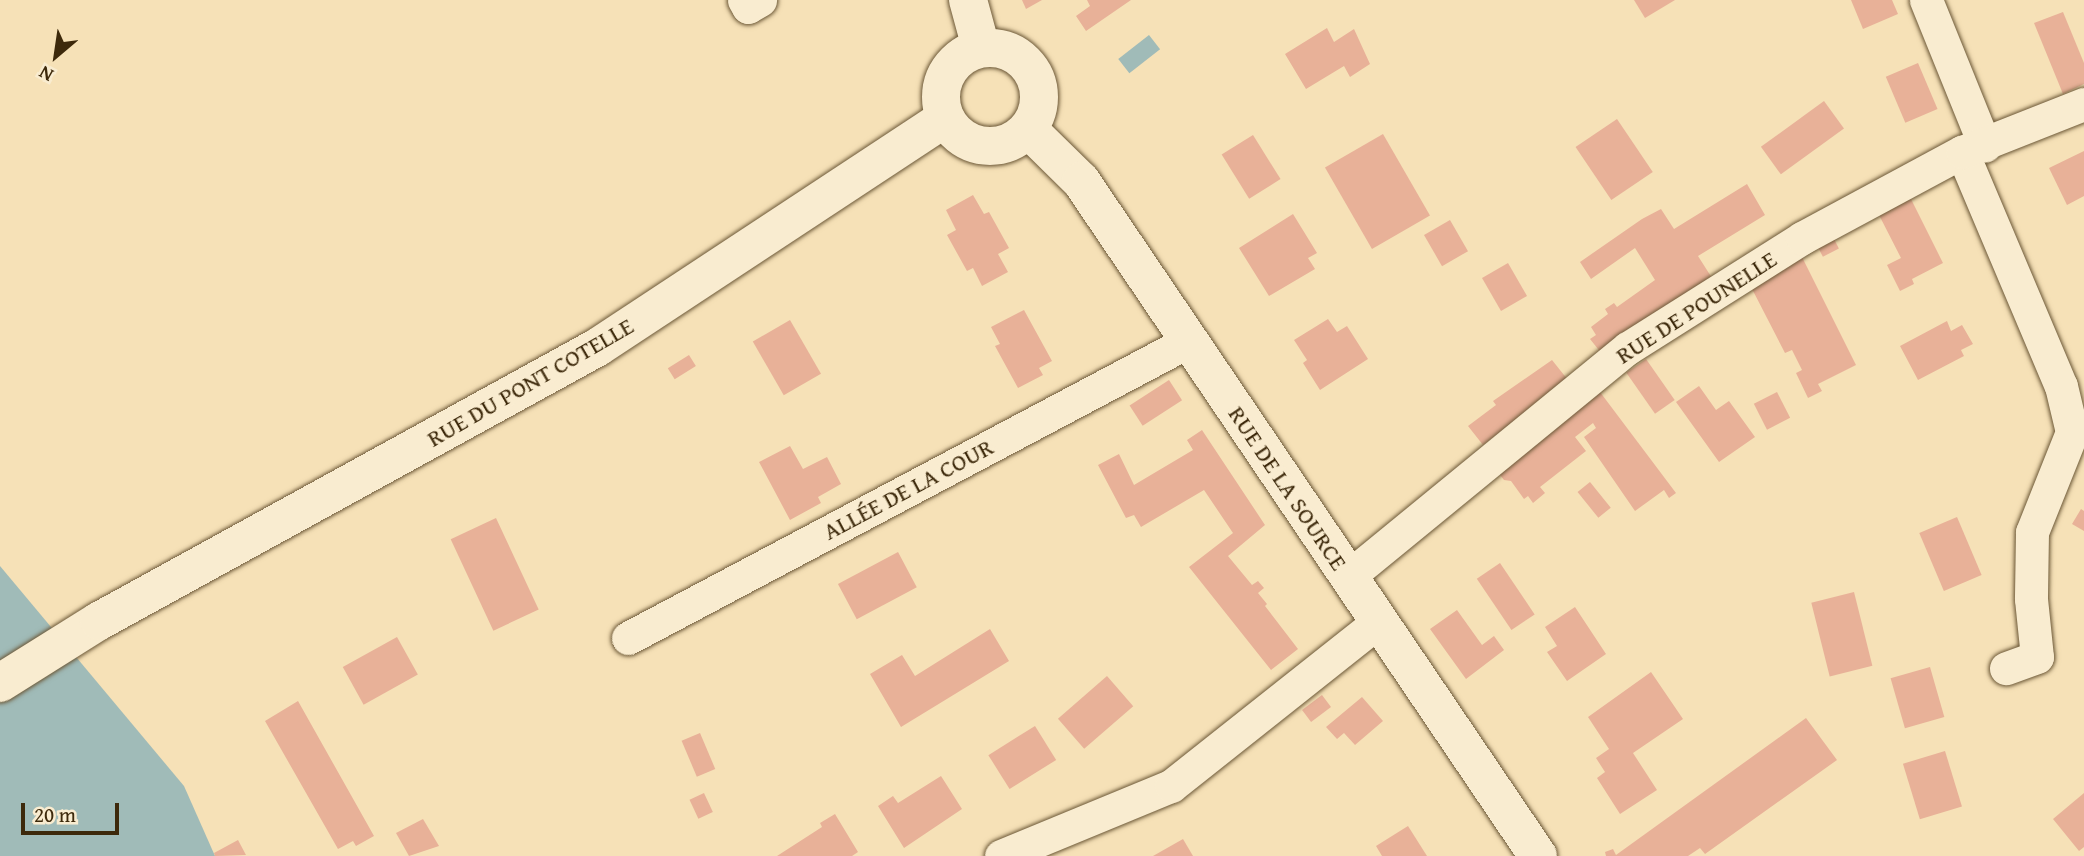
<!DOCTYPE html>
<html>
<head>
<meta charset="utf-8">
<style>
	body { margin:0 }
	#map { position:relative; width:2084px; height:856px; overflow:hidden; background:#f6e1b7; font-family:"Gentium Book Plus",serif }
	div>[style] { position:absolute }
	.water>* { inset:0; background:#a0bbb8; transform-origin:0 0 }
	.building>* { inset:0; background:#e8b198; transform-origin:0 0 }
	.roads { filter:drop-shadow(0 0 2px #6b5736) drop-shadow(0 0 2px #6b5736) }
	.minor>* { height:33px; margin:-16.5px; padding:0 16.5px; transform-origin:16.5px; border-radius:16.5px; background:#f9ecd0 }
	.tertiary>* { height:38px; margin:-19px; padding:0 19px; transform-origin:19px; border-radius:19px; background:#f9ecd0 }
	.secondary>* { height:38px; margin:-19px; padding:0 19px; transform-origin:19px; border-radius:19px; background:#f9ecd0 }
	.secondary>.ring { margin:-19px; padding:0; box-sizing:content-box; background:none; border:38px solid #f9ecd0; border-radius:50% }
	span { translate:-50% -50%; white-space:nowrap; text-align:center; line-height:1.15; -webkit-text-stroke:7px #f9ecd0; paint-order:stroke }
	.street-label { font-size:24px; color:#3d290b }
	.north { position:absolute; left:21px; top:21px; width:70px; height:70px; -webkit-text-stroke:5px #f9ecd0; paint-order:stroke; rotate:209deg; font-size:19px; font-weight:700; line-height:28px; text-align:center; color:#3d290b }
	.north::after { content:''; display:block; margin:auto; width:24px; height:32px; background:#3d290b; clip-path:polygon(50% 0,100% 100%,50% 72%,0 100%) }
	.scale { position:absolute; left:21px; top:803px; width:98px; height:32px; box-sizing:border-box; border:4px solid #3d290b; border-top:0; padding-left:9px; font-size:21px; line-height:24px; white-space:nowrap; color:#3d290b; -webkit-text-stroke:5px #f9ecd0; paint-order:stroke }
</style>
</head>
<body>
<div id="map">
	<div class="water">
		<i style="left:1149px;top:35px;width:18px;height:39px;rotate:52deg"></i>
		<i style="clip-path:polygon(0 566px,184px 786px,215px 856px,0 856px)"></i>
	</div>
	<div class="building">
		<i style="clip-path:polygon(1022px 0,1042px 0,1026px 9px)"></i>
		<i style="clip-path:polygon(1087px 0,1131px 0,1086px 31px,1076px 16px,1090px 6px)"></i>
		<i style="clip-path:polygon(1634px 0,1675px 0,1645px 18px)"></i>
		<i style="clip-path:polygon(1851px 0,1892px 0,1898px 14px,1863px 29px)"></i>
		<i style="clip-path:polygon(2063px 12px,2084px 63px,2084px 84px,2063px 94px,2034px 23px)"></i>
		<i style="clip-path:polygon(1327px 28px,1334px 42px,1354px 29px,1370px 64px,1350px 77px,1344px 66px,1306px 89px,1285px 54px)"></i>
		<i style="left:1918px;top:63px;width:50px;height:35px;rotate:67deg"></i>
		<i style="left:1824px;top:101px;width:34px;height:78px;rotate:54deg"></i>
		<i style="left:1617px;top:119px;width:64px;height:50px;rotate:56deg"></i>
		<i style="left:1383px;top:134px;width:94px;height:67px;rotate:60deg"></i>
		<i style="left:1253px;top:135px;width:52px;height:37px;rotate:58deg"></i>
		<i style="clip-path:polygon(2084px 151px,2084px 196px,2067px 205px,2049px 168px)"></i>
		<i style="clip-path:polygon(1747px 184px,1765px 215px,1698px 256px,1712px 278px,1602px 354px,1590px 339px,1596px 335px,1591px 327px,1608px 314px,1605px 309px,1614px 303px,1617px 307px,1655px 280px,1635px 248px,1591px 279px,1580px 262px,1642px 219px,1661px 209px,1674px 229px)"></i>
		<i style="clip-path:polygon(973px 195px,984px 214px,989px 212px,1009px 248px,998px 254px,1008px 272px,982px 286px,973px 268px,967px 271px,947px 235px,956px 230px,946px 210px)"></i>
		<i style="clip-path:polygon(1910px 197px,1943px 263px,1912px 279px,1914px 284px,1900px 291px,1887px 265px,1901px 258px,1878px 213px)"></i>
		<i style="clip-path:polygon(1293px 214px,1317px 253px,1308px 258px,1315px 269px,1269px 296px,1239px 248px)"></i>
		<i style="left:1450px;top:220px;width:36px;height:30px;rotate:60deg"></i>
		<i style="left:1833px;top:237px;width:13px;height:18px;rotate:63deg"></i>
		<i style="clip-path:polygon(1801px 255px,1856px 365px,1818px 384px,1822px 391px,1808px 398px,1796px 373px,1802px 370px,1792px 350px,1785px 353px,1750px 285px)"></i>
		<i style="left:1508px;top:263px;width:38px;height:30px;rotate:60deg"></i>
		<i style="clip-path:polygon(1024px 310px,1052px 361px,1039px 368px,1043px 375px,1018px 388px,995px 346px,1000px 344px,991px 327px)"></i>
		<i style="clip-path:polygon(1328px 319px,1337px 332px,1347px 326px,1368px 359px,1320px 390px,1303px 363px,1307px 360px,1294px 340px)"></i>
		<i style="left:790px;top:320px;width:62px;height:43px;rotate:60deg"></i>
		<i style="clip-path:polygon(1947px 321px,1951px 331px,1962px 325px,1973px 344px,1961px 350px,1964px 356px,1918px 380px,1900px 346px)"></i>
		<i style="left:689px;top:355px;width:13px;height:25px;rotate:58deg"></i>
		<i style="left:1646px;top:359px;width:50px;height:24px;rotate:55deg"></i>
		<i style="clip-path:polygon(1552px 360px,1568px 380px,1483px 445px,1468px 426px,1496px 405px,1493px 401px)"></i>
		<i style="left:1169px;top:380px;width:24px;height:47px;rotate:57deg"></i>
		<i style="clip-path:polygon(1699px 386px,1716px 410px,1729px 401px,1755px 437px,1719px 462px,1676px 402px)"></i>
		<i style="clip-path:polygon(1600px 392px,1676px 493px,1669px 498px,1664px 490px,1635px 511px,1584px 437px,1596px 428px,1593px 423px,1575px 437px,1586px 451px,1540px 487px,1545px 493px,1533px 503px,1528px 496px,1524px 499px,1511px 481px,1504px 480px,1497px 471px)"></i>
		<i style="left:1777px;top:392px;width:29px;height:26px;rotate:63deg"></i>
		<i style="clip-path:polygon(1202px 430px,1265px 525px,1228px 556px,1252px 585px,1258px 581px,1264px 588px,1258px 593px,1267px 604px,1265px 606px,1298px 649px,1271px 670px,1189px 567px,1233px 533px,1204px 490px,1141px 527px,1134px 515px,1126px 518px,1098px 465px,1119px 454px,1134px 485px,1193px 450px,1187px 440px)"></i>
		<i style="clip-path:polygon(790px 446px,803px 469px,827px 457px,841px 484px,818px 497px,821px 503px,790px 520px,759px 462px)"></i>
		<i style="left:1590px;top:482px;width:33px;height:16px;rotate:51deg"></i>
		<i style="clip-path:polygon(2081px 509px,2084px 511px,2084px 531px,2072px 524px)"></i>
		<i style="left:1957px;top:517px;width:63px;height:41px;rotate:67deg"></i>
		<i style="left:496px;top:518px;width:101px;height:50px;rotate:65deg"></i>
		<i style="left:898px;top:552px;width:40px;height:68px;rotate:62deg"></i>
		<i style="left:1500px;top:563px;width:62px;height:28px;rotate:56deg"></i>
		<i style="left:1854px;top:592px;width:76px;height:44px;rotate:76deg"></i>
		<i style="clip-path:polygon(1575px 607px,1606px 654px,1567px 681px,1547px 652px,1557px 646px,1545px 627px)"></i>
		<i style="clip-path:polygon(1457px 610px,1482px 645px,1494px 636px,1504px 650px,1466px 679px,1430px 629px)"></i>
		<i style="clip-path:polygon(990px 629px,1009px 661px,901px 727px,870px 674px,902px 655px,915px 676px)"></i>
		<i style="left:397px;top:637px;width:43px;height:62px;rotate:61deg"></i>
		<i style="left:1930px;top:667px;width:52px;height:41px;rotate:74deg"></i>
		<i style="clip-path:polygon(1651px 672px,1683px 719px,1633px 753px,1657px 790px,1620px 814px,1597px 778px,1605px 772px,1596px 758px,1609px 749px,1588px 717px)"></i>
		<i style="left:1107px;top:676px;width:40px;height:65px;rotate:49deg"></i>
		<i style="left:1322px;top:695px;width:15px;height:25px;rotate:53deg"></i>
		<i style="clip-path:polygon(1362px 697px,1383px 721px,1355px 745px,1344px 733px,1337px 739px,1326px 727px)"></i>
		<i style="clip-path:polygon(298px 701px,374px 836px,356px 846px,353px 841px,338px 849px,265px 721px)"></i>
		<i style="clip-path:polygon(1806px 718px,1837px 760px,1705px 854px,1700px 848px,1688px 856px,1606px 856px,1605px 852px,1613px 849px,1616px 855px)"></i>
		<i style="left:1035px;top:726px;width:40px;height:55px;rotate:58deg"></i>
		<i style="left:700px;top:733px;width:39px;height:20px;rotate:67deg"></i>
		<i style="left:1945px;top:751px;width:58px;height:44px;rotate:73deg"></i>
		<i style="clip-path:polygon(941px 776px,962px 809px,904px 848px,878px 806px,893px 796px,898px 803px)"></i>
		<i style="left:704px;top:793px;width:21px;height:16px;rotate:65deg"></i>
		<i style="clip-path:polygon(2084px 793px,2084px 847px,2079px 851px,2053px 819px)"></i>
		<i style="clip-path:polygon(835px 814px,858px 852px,852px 856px,777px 856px,822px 827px,820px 823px)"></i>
		<i style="clip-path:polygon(423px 819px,439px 846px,409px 856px,396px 833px)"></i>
		<i style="clip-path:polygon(1408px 826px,1427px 856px,1382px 856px,1376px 846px)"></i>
		<i style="clip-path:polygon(1183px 839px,1193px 856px,1153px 856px)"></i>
		<i style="clip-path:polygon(238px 840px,246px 855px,215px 856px,214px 853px)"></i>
	</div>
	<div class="roads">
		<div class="minor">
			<i style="left:744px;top:0;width:8px;rotate:60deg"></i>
			<i style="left:748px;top:7px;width:14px;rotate:-30deg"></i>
			<i style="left:1926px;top:0;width:157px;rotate:68deg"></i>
			<i style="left:1962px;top:152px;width:254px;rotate:67.1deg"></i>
			<i style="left:2061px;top:386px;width:47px;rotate:76.6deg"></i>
			<i style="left:2072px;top:432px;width:108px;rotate:111.8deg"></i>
			<i style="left:2032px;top:532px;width:67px;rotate:90.9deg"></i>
			<i style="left:2031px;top:599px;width:58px;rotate:84.1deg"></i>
			<i style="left:2037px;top:657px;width:33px;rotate:160deg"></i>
			<i style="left:1349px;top:576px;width:360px;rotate:-39.3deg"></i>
			<i style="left:1628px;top:348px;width:206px;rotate:-32.3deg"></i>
			<i style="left:1802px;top:238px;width:182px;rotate:-28.3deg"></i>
			<i style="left:1962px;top:152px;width:131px;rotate:-21.5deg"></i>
			<i style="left:628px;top:638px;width:635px;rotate:-27.9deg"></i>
			<i style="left:1001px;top:856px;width:184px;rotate:-22.4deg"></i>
			<i style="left:1171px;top:786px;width:265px;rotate:-38.4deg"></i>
		</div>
		<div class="tertiary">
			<i style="left:0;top:683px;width:117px;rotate:-32.1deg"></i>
			<i style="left:99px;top:621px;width:569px;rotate:-28.77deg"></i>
			<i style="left:598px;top:347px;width:416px;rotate:-33.4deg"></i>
		</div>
		<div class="secondary">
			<i style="left:968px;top:0;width:50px;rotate:74.8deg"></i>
			<i class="ring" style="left:941px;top:48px;width:60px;height:60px"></i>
			<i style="left:1028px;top:129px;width:74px;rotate:44.5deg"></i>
			<i style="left:1081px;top:181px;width:815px;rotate:55.9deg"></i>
		</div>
	</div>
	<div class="street-label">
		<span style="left:1696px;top:307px;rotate:-33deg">RUE DE POUNELLE</span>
		<span style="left:530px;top:382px;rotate:-30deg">RUE DU PONT COTELLE</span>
		<span style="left:1288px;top:488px;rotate:56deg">RUE DE LA SOURCE</span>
		<span style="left:908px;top:489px;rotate:-28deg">ALLÉE DE LA COUR</span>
	</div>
	<div class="north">N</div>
	<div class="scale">20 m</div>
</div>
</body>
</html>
